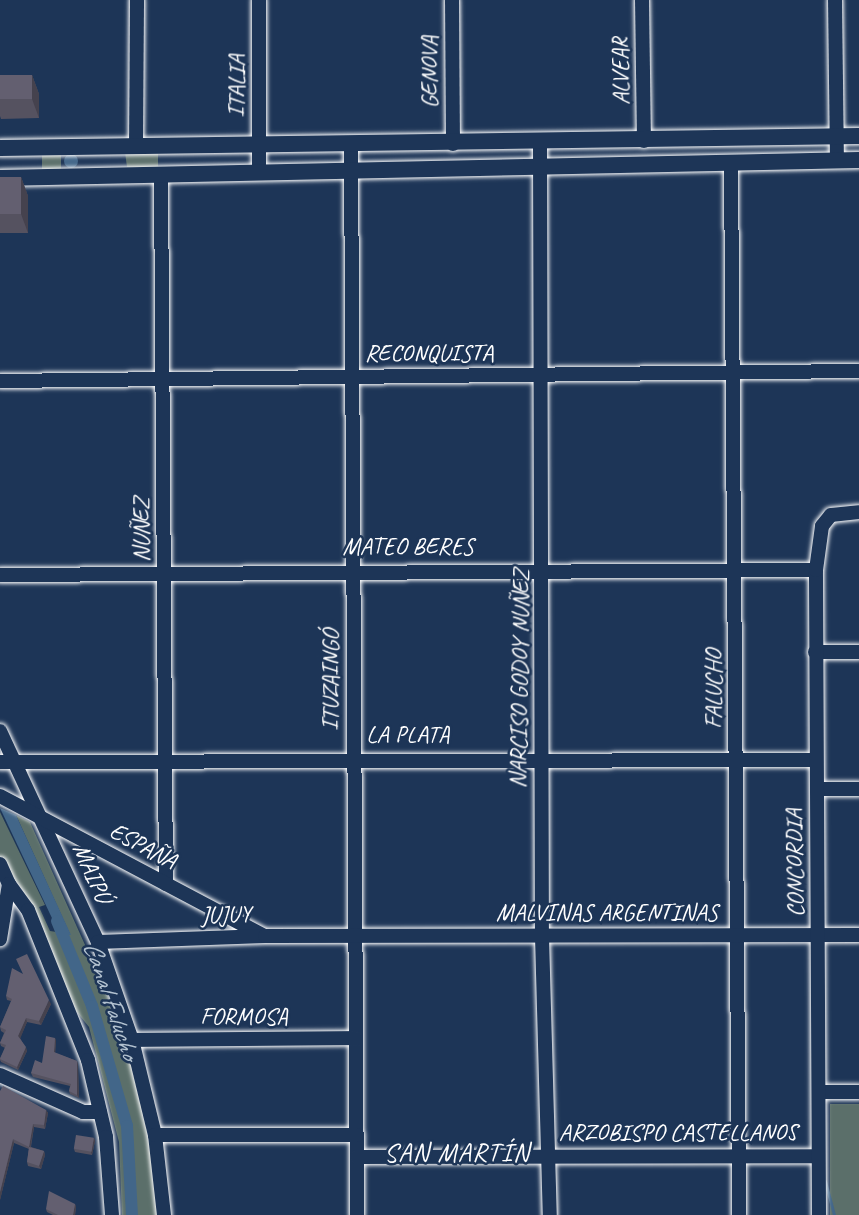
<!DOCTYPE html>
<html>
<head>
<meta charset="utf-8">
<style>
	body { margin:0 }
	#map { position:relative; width:859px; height:1215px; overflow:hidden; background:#1d3557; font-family:Caveat,sans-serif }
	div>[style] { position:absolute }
	.green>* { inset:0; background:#5b6f6a; transform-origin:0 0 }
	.water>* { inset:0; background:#426689 }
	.round { border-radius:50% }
	.stream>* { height:3px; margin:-1.5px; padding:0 1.5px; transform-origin:1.5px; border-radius:1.5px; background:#426689 }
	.canal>* { height:12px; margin:-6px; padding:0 6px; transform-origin:6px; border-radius:6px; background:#426689 }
	.roads { filter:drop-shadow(0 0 2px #fff) drop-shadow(0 0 2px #fff) }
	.minor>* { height:14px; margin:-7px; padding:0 7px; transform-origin:7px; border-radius:7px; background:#1d3557 }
	.major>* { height:16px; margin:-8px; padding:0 8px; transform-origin:8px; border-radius:8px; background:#1d3557 }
	.wall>* { inset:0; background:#555260 }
	.shaded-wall>* { inset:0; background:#45424e }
	.building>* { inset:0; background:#635f70; transform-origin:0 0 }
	span { translate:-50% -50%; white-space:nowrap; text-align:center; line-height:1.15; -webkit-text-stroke:5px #1d3557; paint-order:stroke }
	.street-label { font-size:24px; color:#fff }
	.water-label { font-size:26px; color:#b3c2d0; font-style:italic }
	.neighbourhood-label { font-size:26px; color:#fff; letter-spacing:1.5px }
</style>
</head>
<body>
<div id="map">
	<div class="green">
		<i style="clip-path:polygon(158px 147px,158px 175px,127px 167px,125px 152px)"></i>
		<i style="left:42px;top:155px;width:19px;height:14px"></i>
		<i style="clip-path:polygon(0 812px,45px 905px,39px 907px,50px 931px,70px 934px,16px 815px,30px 822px,115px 1012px,136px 1068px,156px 1156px,157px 1215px,122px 1215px,119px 1142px,89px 1027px,76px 1011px,26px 896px,0 857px)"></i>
		<i style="left:830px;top:1104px;width:29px;height:111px"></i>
	</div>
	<div class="water">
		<i class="round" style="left:64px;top:154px;width:14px;height:14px"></i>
		<i style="clip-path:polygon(0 808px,16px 815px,71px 935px,59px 933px)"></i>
	</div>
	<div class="stream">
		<i style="left:825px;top:1181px;width:35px;rotate:75deg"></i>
	</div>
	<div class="canal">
		<i style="left:57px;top:921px;width:92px;rotate:67.6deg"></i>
		<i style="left:92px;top:1006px;width:125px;rotate:73.7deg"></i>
		<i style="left:127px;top:1126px;width:89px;rotate:86.8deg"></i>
	</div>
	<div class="roads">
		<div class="minor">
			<i style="left:452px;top:0;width:144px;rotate:89.6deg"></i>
			<i style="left:642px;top:0;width:141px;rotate:89.2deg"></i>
			<i style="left:835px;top:0;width:160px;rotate:89.3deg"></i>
			<i style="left:540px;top:144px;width:793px;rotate:89.86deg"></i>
			<i style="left:542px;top:937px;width:278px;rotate:88.4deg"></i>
			<i style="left:351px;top:145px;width:1070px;rotate:89.68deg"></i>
			<i style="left:136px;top:147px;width:147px;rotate:-89.6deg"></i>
			<i style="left:731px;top:163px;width:1052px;rotate:89.56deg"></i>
			<i style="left:259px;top:171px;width:171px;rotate:-90deg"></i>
			<i style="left:161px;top:175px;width:709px;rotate:89.6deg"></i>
			<i style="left:0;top:381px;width:859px;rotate:-0.67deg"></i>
			<i style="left:0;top:575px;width:816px;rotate:-0.35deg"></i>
			<i style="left:815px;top:652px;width:44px"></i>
			<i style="left:0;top:731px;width:233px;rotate:65.1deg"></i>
			<i style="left:98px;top:942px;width:104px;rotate:70.9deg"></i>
			<i style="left:132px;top:1040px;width:98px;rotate:76.4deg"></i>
			<i style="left:155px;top:1135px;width:81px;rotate:83.6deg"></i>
			<i style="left:0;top:762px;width:816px;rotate:-0.14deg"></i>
			<i style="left:817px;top:789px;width:42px"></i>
			<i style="left:0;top:796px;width:297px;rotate:27.9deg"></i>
			<i style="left:0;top:864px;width:22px;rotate:66deg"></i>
			<i style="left:9px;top:884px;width:56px;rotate:99.3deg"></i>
			<i style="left:9px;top:884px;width:32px;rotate:54deg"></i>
			<i style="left:28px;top:910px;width:162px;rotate:68.2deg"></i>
			<i style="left:88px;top:1060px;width:79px;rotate:76.8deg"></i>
			<i style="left:106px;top:1137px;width:78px;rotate:85.6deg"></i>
			<i style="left:98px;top:942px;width:167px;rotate:-2.1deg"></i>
			<i style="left:265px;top:936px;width:594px;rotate:-0.1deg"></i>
			<i style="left:132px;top:1040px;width:224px;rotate:-0.5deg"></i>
			<i style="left:0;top:1075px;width:91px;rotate:24deg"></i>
			<i style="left:83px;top:1112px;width:17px"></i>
			<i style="left:820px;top:1092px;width:39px"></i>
			<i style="left:155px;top:1135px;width:202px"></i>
			<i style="left:357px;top:1157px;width:461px;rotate:-0.1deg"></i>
			<i style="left:819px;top:1215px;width:645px;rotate:-90.27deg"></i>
			<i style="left:816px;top:570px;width:44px;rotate:-82.2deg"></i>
			<i style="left:822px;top:526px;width:14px;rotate:-51deg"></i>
			<i style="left:831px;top:515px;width:28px;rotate:-6deg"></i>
		</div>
		<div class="major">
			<i style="left:0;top:148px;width:859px;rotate:-0.8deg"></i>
			<i style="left:0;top:178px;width:859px;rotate:-1.2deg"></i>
		</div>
	</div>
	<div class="wall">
		<i style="clip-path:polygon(0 75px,32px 75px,39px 94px,39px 118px,1px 119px,0 116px)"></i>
		<i style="clip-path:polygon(0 177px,21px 177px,28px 196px,28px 233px,0 233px)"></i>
		<i style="clip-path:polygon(6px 996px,51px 1004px,41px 1025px,27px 1022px,20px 1038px,27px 1051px,18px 1070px,1px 1062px,0 1060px,0 1058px,5px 1048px,1px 1046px,0 1043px,4px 1033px,1px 1031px,0 1027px,11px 1001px,7px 1000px)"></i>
		<i style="clip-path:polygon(55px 1038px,56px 1041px,55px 1053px,77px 1061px,78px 1065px,79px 1098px,70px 1094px,69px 1091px,70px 1086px,33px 1077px,31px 1073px,42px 1063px)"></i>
		<i style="clip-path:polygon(0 1091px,46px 1110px,48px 1113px,45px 1129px,34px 1127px,31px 1147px,44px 1151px,45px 1155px,41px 1169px,28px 1166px,27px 1162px,29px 1149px,14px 1143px,0 1200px)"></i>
		<i style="clip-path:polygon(94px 1138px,95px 1141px,92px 1155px,75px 1152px,74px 1149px)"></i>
		<i style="clip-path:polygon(75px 1204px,76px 1207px,75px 1215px,53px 1215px,47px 1212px,46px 1209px)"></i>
	</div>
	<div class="shaded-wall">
		<i style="clip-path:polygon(32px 75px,39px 94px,39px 118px,32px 99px)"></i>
		<i style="clip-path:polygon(21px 177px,28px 196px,28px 233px,21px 214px)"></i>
		<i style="clip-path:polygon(49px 1000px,51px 1004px,41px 1025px,39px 1021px)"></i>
		<i style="clip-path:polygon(26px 1018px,27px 1022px,20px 1039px,18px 1036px)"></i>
		<i style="clip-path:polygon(55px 1038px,56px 1041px,55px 1055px,54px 1052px)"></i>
		<i style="clip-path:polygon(26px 1047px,27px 1051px,18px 1070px,17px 1067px)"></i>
		<i style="clip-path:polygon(77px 1061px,78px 1065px,79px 1098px,77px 1095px)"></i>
		<i style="clip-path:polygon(46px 1110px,48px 1113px,45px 1129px,44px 1125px)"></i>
		<i style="clip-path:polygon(33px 1124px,34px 1127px,30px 1150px,29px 1147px)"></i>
		<i style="clip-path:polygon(94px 1138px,95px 1141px,92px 1155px,91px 1152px)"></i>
		<i style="clip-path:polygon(13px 1139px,14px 1143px,0 1200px,0 1192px)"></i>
		<i style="clip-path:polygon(44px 1151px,45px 1155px,41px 1169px,39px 1166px)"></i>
		<i style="clip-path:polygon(75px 1204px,76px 1207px,75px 1215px,73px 1215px)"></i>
	</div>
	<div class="building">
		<i style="left:0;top:75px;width:32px;height:24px"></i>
		<i style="left:0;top:177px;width:21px;height:37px"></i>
		<i style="clip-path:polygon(27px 954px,49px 1000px,39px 1021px,26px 1018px,18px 1036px,26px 1047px,17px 1067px,0 1059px,6px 1045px,0 1043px,6px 1030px,0 1027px,12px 999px,6px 996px,12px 968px,23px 974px,16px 959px)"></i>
		<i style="clip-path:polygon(46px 1036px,55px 1038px,54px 1052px,77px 1061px,77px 1095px,69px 1091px,71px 1084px,31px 1073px,35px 1060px,42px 1063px)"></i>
		<i style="clip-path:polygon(3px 1086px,46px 1110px,44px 1125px,33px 1124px,29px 1147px,13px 1139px,0 1192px,0 1091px)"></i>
		<i style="left:76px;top:1135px;width:18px;height:14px;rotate:9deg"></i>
		<i style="clip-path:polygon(29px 1147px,44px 1151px,39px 1166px,27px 1162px)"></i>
		<i style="clip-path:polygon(49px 1191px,75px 1204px,73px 1215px,58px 1215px,46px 1209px)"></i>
	</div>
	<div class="street-label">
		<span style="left:621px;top:71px;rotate:-91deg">ALVEAR</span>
		<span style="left:430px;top:72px;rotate:-90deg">GENOVA</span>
		<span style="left:237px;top:86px;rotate:-90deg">ITALIA</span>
		<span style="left:429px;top:354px">RECONQUISTA</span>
		<span style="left:142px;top:530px;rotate:-90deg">NUÑEZ</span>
		<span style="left:408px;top:547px">MATEO BERES</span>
		<span style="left:520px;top:679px;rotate:-89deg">NARCISO GODOY NUÑEZ</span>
		<span style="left:331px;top:680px;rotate:-90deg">ITUZAINGÓ</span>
		<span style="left:714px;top:689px;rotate:-90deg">FALUCHO</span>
		<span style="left:408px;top:735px">LA PLATA</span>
		<span style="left:143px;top:846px;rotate:28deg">ESPAÑA</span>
		<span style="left:795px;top:863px;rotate:-91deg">CONCORDIA</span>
		<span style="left:92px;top:873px;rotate:66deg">MAIPÚ</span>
		<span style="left:607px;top:913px">MALVINAS ARGENTINAS</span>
		<span style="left:226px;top:915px;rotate:-2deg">JUJUY</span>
		<span style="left:244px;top:1017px">FORMOSA</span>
		<span style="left:678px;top:1133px">ARZOBISPO CASTELLANOS</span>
	</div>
	<div class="water-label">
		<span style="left:111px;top:1000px;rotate:71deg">Canal Falucho</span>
	</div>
	<div class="neighbourhood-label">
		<span style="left:457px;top:1153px">SAN MARTÍN</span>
	</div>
</div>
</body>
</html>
